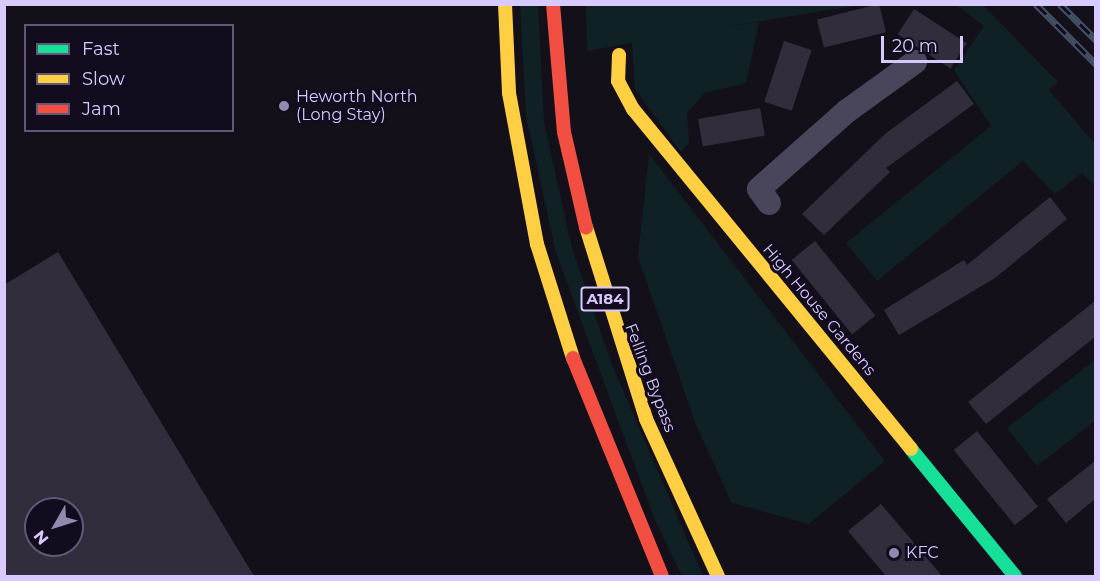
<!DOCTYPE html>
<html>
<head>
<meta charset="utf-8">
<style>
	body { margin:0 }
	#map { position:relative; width:1100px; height:581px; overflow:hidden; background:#13101a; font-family:Montserrat,sans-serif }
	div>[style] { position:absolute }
	.green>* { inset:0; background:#102125 }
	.building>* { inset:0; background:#322d3c; transform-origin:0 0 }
	.street>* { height:24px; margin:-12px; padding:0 12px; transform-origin:12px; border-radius:12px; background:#49455b }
	.fast>* { height:14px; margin:-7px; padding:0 7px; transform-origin:7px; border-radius:7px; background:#16e098 }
	.slow>* { height:14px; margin:-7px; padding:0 7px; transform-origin:7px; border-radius:7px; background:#ffcf43 }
	.jam>* { height:14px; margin:-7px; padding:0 7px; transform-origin:7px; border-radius:7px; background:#f24e42 }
	.rail>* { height:7px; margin-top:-3.5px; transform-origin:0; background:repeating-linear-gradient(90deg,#120c1e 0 14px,#435165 0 28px); box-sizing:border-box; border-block:2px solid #435165 }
	.dots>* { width:16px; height:16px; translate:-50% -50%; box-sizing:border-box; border:3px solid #120c1e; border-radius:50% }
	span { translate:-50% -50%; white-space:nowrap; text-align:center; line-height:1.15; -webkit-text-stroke:6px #120c1e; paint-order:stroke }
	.shield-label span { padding:2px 4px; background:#120c1e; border:2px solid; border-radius:4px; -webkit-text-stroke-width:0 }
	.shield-label { font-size:15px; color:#d8cafe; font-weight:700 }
	.poi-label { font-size:16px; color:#d8cafe }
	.left { translate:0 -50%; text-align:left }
	.street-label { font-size:16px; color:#d8cafe }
	.frame { position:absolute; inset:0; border:6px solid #d8cafe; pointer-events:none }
	.legend { position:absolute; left:24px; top:24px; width:210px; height:108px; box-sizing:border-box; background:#120c1e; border:2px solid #615878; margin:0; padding:8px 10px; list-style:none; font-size:18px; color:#d8cafe }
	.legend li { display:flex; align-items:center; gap:12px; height:30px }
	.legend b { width:30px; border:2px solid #615878 }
	.north { position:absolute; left:24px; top:497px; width:60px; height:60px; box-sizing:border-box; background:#120c1e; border:2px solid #615878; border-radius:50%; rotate:231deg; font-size:16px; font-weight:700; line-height:24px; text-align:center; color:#d8cafe }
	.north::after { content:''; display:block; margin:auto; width:21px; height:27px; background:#9389ae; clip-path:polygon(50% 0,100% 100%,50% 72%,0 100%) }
	.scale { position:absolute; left:881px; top:36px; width:82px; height:27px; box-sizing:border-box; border:3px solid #d8cafe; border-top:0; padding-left:8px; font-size:18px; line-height:21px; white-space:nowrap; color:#d8cafe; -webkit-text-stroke:4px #120c1e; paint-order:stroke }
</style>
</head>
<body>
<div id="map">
	<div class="green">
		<i style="clip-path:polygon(520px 5px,538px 5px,544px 122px,572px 248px,612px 365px,703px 576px,682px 576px,655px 520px,556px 253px,526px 116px)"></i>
		<i style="clip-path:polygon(586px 5px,861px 5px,710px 29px,759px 22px,746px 83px,705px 93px,687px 113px,689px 143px,681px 152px,635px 89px,632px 43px,587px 51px)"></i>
		<i style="clip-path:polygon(956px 5px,983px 5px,1058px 82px,1049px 90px,1095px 144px,1095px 185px,1082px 173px,1055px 194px,1023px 161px,877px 281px,846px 243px,991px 126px,954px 70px,984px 26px)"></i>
		<i style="clip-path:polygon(649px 154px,885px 461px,809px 524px,732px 503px,696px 425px,638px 257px)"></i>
		<i style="clip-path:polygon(1095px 360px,1095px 421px,1037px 466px,1007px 428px)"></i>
	</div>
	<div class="building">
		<i style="left:879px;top:4px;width:29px;height:64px;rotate:76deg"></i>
		<i style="left:914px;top:9px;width:63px;height:30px;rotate:33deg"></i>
		<i style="left:784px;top:41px;width:29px;height:64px;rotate:18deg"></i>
		<i style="clip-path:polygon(957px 81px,974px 104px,886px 168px,890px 172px,824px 235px,802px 214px,885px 134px)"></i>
		<i style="left:760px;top:108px;width:28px;height:63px;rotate:80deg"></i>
		<i style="clip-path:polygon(1050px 197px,1067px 219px,995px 278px,899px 335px,884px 310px,964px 260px,967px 265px)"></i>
		<i style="left:815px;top:241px;width:96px;height:30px;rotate:51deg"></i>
		<i style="clip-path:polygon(evenodd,58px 252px,254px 576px,4px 576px,4px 285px,58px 252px,36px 509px,72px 509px,72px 545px,36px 545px,36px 509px)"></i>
		<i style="clip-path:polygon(1095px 301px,1095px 337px,986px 424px,968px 402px)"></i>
		<i style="left:977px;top:431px;width:97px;height:30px;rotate:51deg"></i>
		<i style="clip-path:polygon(1095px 461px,1095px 499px,1066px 523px,1047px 499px)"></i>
		<i style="clip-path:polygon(881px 504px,942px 576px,886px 576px,848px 531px)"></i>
	</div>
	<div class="street">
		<i style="left:769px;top:203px;width:17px;rotate:-126deg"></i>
		<i style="left:759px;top:189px;width:118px;rotate:-41.6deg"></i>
		<i style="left:847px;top:111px;width:84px;rotate:-35.8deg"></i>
	</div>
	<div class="fast">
		<i style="left:911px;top:449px;width:164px;rotate:50.7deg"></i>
	</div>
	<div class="slow">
		<i style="left:505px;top:4px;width:89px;rotate:87.4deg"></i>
		<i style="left:509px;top:93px;width:154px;rotate:79.5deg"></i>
		<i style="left:537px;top:244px;width:120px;rotate:72.5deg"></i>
		<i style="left:619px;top:55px;width:26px;rotate:92deg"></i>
		<i style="left:618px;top:81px;width:32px;rotate:62deg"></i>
		<i style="left:633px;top:109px;width:439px;rotate:50.7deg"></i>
		<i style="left:586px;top:227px;width:201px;rotate:72.6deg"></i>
		<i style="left:646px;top:419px;width:173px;rotate:65.4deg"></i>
	</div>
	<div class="jam">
		<i style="left:553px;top:4px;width:128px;rotate:85.1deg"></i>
		<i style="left:564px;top:132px;width:98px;rotate:77deg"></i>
		<i style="left:573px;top:358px;width:235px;rotate:67.8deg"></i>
	</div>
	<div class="rail">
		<i style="left:1036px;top:4px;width:85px;rotate:45deg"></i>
		<i style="left:1060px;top:4px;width:51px;rotate:45deg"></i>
	</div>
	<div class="dots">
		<i style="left:284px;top:106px;background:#9389ae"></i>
		<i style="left:894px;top:553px;background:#9389ae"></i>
	</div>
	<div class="shield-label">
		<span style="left:605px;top:299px">A184</span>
	</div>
	<div class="poi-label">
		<span class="left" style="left:296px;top:106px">Heworth North<br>(Long Stay)</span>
		<span class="left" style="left:906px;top:553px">KFC</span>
	</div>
	<div class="street-label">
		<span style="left:819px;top:310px;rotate:50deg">High House Gardens</span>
		<span style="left:650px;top:378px;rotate:69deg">Felling Bypass</span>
	</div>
	<div class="frame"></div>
	<ul class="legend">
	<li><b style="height:8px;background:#16e098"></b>Fast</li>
	<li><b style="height:8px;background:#ffcf43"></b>Slow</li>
	<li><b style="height:8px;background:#f24e42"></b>Jam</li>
	</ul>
	<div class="north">N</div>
	<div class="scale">20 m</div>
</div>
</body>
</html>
